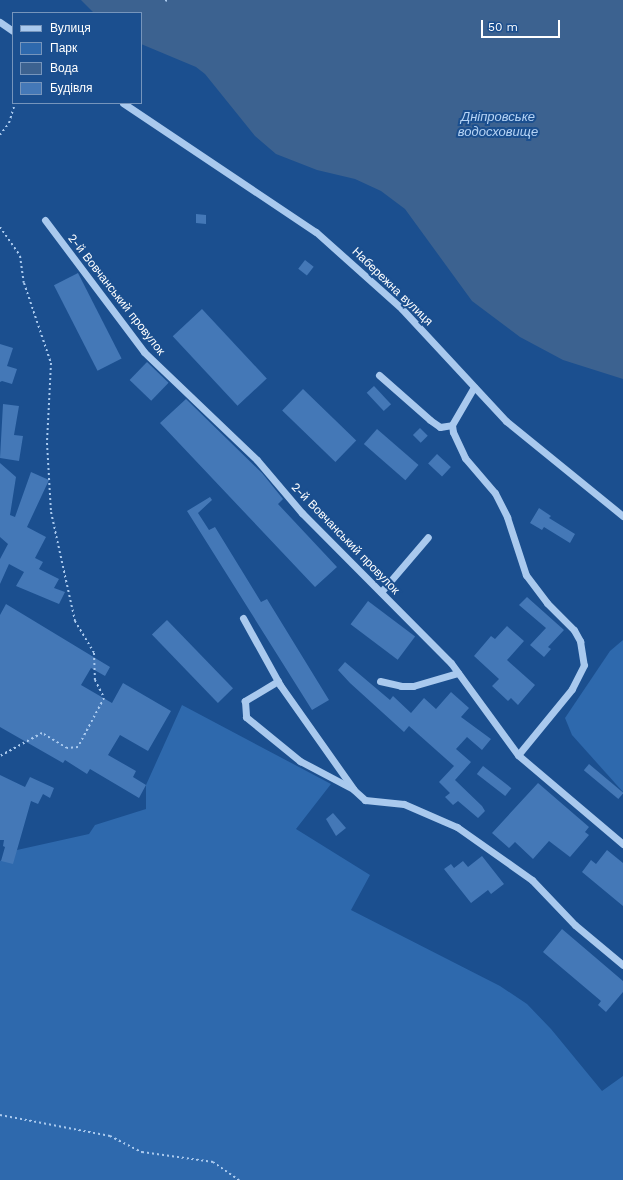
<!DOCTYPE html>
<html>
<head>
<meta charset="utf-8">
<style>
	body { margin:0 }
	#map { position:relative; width:623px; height:1180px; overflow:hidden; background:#1b4f8f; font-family:"Work Sans",sans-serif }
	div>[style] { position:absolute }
	.green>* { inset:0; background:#2e69ad }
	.water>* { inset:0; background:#3c6290 }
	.building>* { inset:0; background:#4478b7; transform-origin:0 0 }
	.path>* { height:2px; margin-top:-1px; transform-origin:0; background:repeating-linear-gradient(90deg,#a9c9ee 0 2px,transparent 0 5px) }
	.minor>* { height:7px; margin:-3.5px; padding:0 3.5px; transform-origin:3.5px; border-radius:3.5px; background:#a9c9ee }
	span { translate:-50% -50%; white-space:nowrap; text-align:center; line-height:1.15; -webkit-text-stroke:4px #1b4f8f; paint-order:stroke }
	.street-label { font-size:12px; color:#fff }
	.water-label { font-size:13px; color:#b5d3f5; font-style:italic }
	.legend { position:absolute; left:12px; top:12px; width:130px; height:92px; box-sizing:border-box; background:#1b4f8f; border:1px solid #7695bc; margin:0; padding:5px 7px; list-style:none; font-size:12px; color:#fff }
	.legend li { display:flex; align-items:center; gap:8px; height:20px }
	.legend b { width:20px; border:1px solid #7695bc }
	.scale { position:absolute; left:481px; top:20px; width:79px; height:18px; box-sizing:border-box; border:2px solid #fff; border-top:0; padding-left:5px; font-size:12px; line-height:14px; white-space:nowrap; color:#fff; -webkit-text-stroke:3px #1b4f8f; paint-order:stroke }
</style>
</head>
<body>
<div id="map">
	<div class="green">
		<i style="clip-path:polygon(623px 640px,623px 792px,572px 735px,565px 718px,610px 651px)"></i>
		<i style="clip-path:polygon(182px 705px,331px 784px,296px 829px,370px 875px,351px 910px,500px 986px,527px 1004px,551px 1029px,602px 1091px,623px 1076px,623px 1180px,0 1180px,0 861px,17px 850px,89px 834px,95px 825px,146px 809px,146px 785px)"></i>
	</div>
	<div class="water">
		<i style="clip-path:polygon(81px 0,623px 0,623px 379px,563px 360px,520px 337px,472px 301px,405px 209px,381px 191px,355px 179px,317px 170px,276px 154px,255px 136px,205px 74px,196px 67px,141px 44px,141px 13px,94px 13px)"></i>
	</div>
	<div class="building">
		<i style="clip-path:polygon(196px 214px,206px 215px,206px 224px,196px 223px)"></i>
		<i style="left:305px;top:260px;width:11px;height:11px;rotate:38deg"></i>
		<i style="left:78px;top:273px;width:96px;height:27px;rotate:63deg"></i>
		<i style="left:202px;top:309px;width:95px;height:40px;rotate:47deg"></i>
		<i style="clip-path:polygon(0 344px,13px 348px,7px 366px,17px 369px,12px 384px,2px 381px,0 382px)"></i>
		<i style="left:147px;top:362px;width:30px;height:25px;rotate:44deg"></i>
		<i style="left:374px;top:386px;width:25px;height:10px;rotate:47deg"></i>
		<i style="left:303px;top:389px;width:74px;height:30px;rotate:44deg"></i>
		<i style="clip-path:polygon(186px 399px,262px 473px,283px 499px,278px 504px,337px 567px,315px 587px,160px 423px)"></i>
		<i style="clip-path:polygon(3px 404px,19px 406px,14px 435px,23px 436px,19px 461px,0 458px)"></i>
		<i style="left:420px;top:428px;width:11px;height:10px;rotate:45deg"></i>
		<i style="left:377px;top:429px;width:55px;height:20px;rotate:41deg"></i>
		<i style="left:437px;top:454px;width:19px;height:13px;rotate:43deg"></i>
		<i style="clip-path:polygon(0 463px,16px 477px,10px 515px,15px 517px,31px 472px,49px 480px,27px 527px,46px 537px,35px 558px,43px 562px,39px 569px,59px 579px,54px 588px,65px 592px,59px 604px,16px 586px,24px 572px,9px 564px,0 584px,0 559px,8px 544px,0 537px)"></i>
		<i style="clip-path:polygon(210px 497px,212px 500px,198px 513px,209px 530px,215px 527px,261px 602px,267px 599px,329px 700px,312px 710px,187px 511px)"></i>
		<i style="clip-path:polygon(539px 508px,551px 516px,549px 518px,575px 534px,570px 543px,544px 527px,542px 530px,530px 523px)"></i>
		<i style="clip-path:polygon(527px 597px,564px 630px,548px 647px,551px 649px,544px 657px,530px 645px,546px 628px,519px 605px)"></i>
		<i style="left:368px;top:601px;width:59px;height:29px;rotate:37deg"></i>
		<i style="clip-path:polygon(6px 604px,110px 667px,105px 676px,91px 668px,81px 685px,112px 703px,123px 683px,171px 711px,148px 751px,120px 735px,108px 755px,136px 771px,133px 777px,146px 785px,139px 798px,90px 769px,87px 774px,65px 760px,63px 763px,0 727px,0 615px)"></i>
		<i style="left:167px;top:620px;width:95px;height:21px;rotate:46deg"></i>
		<i style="clip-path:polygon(507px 626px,524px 641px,507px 660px,535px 685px,518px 705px,511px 698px,508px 701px,492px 686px,499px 679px,474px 656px,491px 636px,495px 639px)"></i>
		<i style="clip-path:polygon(345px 662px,390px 700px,393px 696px,411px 713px,424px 698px,436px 709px,451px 692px,469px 708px,461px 717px,491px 739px,482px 750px,467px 737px,456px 749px,471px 762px,455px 780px,482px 806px,485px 811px,478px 818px,458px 801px,453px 805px,445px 797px,450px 793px,439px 782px,454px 766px,409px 726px,404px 732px,350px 683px,338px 670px)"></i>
		<i style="left:589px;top:764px;width:45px;height:8px;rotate:40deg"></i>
		<i style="left:483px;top:766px;width:36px;height:10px;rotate:38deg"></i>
		<i style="clip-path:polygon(0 775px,25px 787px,30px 777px,54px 788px,50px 798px,43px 794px,38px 804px,31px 801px,13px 864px,1px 861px,5px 847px,3px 846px,4px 840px,0 840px)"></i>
		<i style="clip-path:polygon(538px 783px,589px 827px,585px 832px,589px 835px,570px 857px,549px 841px,533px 859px,515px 842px,509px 848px,492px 833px)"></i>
		<i style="clip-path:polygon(333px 813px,346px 828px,336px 836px,326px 819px)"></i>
		<i style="clip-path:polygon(607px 850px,623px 863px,623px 906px,582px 872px,591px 860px,596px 864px)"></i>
		<i style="clip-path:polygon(482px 856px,504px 884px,491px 894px,488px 890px,471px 903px,444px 869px,451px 864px,454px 868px,463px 861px,468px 867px)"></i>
		<i style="clip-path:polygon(562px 929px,623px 981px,623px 992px,606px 1012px,598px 1005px,601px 1001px,543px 952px)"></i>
	</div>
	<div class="path">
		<i style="left:165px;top:0;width:3px;rotate:18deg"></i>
		<i style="left:0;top:135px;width:15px;rotate:-53deg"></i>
		<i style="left:9px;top:123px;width:21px;rotate:-73deg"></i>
		<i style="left:0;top:227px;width:35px;rotate:55deg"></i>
		<i style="left:20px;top:256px;width:27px;rotate:82deg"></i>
		<i style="left:24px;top:283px;width:84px;rotate:71.4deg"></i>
		<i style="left:51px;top:363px;width:80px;rotate:92.9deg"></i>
		<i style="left:47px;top:443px;width:69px;rotate:86.7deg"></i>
		<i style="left:51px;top:512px;width:112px;rotate:77.6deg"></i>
		<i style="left:75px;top:621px;width:37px;rotate:59deg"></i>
		<i style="left:94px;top:653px;width:27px;rotate:88deg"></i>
		<i style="left:95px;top:680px;width:20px;rotate:63deg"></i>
		<i style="left:104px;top:698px;width:55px;rotate:118deg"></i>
		<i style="left:78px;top:747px;width:11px;rotate:175deg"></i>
		<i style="left:67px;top:748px;width:29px;rotate:-149deg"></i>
		<i style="left:42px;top:733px;width:48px;rotate:151.3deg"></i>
		<i style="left:0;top:1115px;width:112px;rotate:10.8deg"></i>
		<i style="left:110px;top:1136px;width:36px;rotate:27deg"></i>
		<i style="left:142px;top:1152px;width:72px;rotate:8deg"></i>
		<i style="left:213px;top:1162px;width:32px;rotate:35deg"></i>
	</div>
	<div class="minor">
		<i style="left:0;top:22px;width:16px;rotate:35deg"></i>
		<i style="left:123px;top:103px;width:232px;rotate:33.8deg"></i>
		<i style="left:316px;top:232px;width:115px;rotate:41.8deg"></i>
		<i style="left:402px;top:309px;width:153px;rotate:47.1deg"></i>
		<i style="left:506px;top:421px;width:151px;rotate:39.1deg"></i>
		<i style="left:45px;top:220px;width:165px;rotate:53.1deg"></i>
		<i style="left:144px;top:352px;width:156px;rotate:43.7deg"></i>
		<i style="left:257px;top:460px;width:70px;rotate:49.7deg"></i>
		<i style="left:302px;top:513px;width:211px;rotate:45.2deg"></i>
		<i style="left:451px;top:663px;width:114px;rotate:53.9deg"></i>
		<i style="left:518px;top:755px;width:138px;rotate:40.3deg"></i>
		<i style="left:379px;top:375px;width:68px;rotate:41.4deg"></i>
		<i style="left:430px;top:420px;width:12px;rotate:35deg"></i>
		<i style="left:440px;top:427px;width:12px;rotate:-9deg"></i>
		<i style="left:474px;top:387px;width:44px;rotate:120.1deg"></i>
		<i style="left:452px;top:425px;width:7px;rotate:82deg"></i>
		<i style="left:453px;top:432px;width:29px;rotate:65deg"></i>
		<i style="left:465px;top:458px;width:46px;rotate:49.4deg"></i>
		<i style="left:495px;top:493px;width:27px;rotate:63deg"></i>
		<i style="left:507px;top:517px;width:61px;rotate:71.9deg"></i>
		<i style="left:526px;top:575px;width:35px;rotate:53deg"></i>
		<i style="left:547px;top:603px;width:38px;rotate:45deg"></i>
		<i style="left:574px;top:630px;width:13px;rotate:61deg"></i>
		<i style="left:580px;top:641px;width:24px;rotate:81deg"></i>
		<i style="left:584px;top:665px;width:27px;rotate:117deg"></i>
		<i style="left:572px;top:689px;width:85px;rotate:129.3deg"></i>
		<i style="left:381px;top:592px;width:72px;rotate:-49.5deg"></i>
		<i style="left:243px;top:618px;width:77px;rotate:61.1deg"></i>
		<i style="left:280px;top:685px;width:128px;rotate:54.8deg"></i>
		<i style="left:354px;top:790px;width:15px;rotate:42deg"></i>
		<i style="left:365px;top:800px;width:39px;rotate:6deg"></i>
		<i style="left:404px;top:804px;width:58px;rotate:23.5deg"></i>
		<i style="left:457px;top:827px;width:92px;rotate:35.2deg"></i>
		<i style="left:532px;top:880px;width:62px;rotate:46.3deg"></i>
		<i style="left:575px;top:925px;width:62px;rotate:39.8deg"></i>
		<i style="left:278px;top:681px;width:39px;rotate:149deg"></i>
		<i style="left:245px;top:701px;width:16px;rotate:86deg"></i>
		<i style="left:246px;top:717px;width:70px;rotate:39.2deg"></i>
		<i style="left:300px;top:761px;width:60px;rotate:27.8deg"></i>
		<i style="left:380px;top:681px;width:22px;rotate:13deg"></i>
		<i style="left:401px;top:686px;width:12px"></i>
		<i style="left:413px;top:686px;width:47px;rotate:-16.1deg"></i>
	</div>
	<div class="street-label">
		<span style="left:392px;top:287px;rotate:44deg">Набережна вулиця</span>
		<span style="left:116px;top:295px;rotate:52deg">2-й Вовчанський провулок</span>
		<span style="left:345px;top:539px;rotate:46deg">2-й Вовчанський провулок</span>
	</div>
	<div class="water-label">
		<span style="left:498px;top:125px">Дніпровське<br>водосховище</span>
	</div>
	<ul class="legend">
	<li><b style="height:5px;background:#a9c9ee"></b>Вулиця</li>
	<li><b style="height:11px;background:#2e69ad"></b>Парк</li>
	<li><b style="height:11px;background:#3c6290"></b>Вода</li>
	<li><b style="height:11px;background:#4478b7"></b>Будівля</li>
	</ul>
	<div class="scale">50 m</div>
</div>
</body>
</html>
